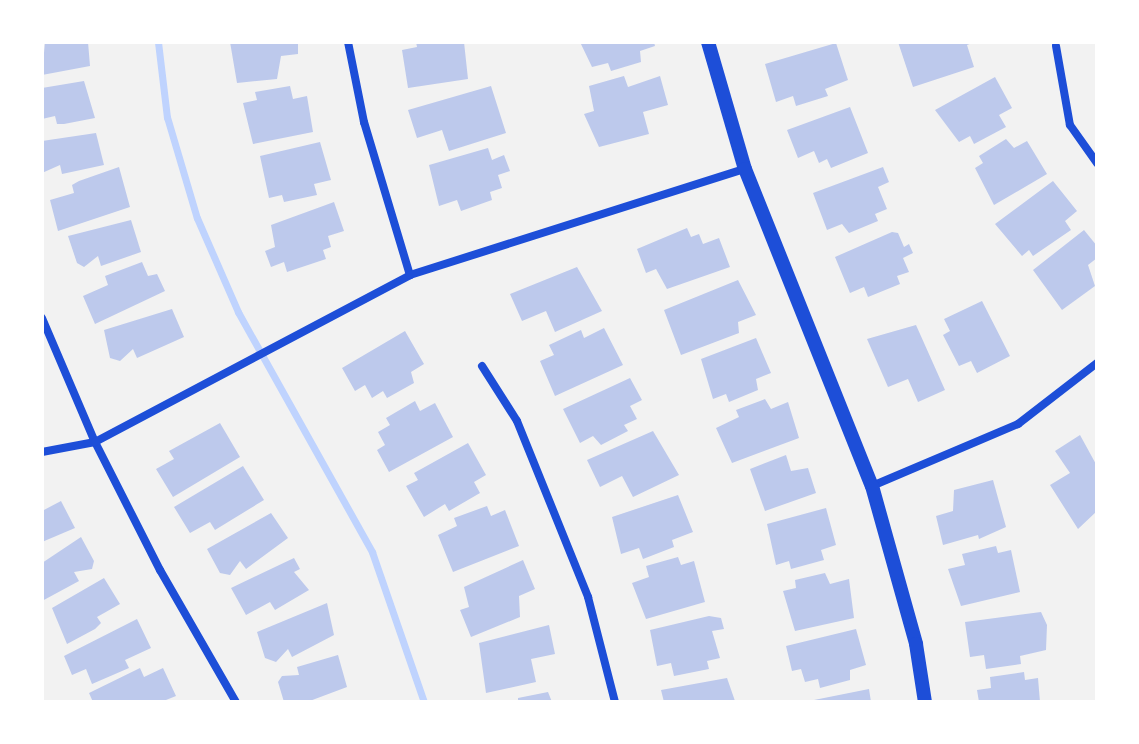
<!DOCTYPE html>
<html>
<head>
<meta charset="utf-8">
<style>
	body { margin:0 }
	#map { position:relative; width:1139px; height:744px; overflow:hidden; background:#f2f2f2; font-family:"Fira Sans",sans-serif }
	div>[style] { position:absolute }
	.stream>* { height:7px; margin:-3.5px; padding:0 3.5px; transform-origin:3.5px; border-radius:3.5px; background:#bfd3fe }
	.building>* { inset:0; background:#bdc9ec }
	.minor>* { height:8px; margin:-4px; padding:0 4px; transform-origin:4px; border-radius:4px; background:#1d4ed8 }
	.tertiary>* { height:14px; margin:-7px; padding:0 7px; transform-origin:7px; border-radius:7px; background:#1d4ed8 }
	span { translate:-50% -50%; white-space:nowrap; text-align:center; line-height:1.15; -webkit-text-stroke:6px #fff; paint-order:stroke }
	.frame { position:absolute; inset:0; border:44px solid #fff; pointer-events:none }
</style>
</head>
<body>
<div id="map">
	<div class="stream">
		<i style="left:158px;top:42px;width:76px;rotate:83.2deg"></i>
		<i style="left:167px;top:117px;width:105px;rotate:73.5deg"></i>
		<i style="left:197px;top:218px;width:103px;rotate:66.4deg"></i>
		<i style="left:238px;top:312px;width:275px;rotate:60.8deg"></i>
		<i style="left:372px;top:552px;width:159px;rotate:70.9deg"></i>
	</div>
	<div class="building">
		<i style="clip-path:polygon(45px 42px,88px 42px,90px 66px,42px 75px)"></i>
		<i style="clip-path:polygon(230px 42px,298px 42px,298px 54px,281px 56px,277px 79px,237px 83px)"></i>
		<i style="clip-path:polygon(416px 42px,464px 42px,468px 79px,408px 88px,402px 50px,417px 47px)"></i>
		<i style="clip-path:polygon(580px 42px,654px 42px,655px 46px,640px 51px,641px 62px,611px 71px,608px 63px,592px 67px)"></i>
		<i style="clip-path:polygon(898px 42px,975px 42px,967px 45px,974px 67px,913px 87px)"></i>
		<i style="clip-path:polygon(836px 43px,848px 80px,825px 89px,828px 96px,796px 106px,793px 96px,776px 102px,765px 64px)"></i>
		<i style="clip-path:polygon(624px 76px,628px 87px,660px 76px,668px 105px,643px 112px,649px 134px,599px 147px,584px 114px,594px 111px,589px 86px)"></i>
		<i style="clip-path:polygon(995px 77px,1012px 108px,999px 115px,1006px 127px,974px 144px,970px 136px,959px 142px,935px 110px)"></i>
		<i style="clip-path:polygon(84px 81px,95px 118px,64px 124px,57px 124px,55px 116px,42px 119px,42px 88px)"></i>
		<i style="clip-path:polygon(290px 86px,293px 99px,307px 96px,313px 132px,253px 144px,243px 103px,257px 100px,255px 92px)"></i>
		<i style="clip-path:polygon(491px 86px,506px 133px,449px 151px,442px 130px,417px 138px,408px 110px)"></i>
		<i style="clip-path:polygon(850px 107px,868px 153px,831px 168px,827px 159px,819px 163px,814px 151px,798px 158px,787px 130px)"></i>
		<i style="clip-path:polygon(96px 133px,104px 165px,62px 174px,60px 165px,42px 173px,42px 141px)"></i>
		<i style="clip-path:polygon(1006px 139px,1014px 148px,1027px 141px,1047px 174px,994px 205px,975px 168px,983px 163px,979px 156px)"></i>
		<i style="clip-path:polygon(320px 142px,331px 180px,314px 184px,317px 195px,284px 202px,282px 195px,269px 198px,260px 156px)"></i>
		<i style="clip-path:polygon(488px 148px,492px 160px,504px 155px,510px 171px,498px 175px,502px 188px,490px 192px,492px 200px,461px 211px,457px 200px,439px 206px,429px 165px)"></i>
		<i style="clip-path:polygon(119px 167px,130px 207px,58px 231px,50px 200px,74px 193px,72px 185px,79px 181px)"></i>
		<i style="clip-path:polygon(883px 167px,889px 182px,878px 187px,887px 209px,875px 214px,878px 221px,849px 233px,842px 224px,827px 230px,813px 193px)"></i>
		<i style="clip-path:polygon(1053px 181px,1077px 211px,1065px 221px,1071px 230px,1033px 256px,1029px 250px,1022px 256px,995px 224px)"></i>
		<i style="clip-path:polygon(334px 202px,344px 231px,328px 236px,331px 247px,323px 250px,326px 259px,287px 272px,284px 262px,271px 267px,265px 251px,275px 247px,271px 225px)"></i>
		<i style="clip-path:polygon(131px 220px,141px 252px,101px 266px,98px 256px,84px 267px,77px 263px,68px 236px)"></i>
		<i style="clip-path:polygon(687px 228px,691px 237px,699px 234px,703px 244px,719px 238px,730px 267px,667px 289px,656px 269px,646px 273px,637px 249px)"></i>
		<i style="clip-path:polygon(1084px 230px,1097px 246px,1097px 258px,1088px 265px,1095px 286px,1062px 310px,1033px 270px)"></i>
		<i style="clip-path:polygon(892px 232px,898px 233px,904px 247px,909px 244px,913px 253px,903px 258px,909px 272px,897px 276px,900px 284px,868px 297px,864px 287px,850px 293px,835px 257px)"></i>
		<i style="clip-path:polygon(142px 262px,148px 276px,157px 274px,165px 291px,95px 324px,83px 296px,108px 285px,105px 276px)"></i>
		<i style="clip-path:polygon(577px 267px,602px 311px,555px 332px,546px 311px,522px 321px,510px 294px)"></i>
		<i style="clip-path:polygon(738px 280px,756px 315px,738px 322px,739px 333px,681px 355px,664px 310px)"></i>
		<i style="clip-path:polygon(982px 301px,1010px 356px,977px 373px,971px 361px,959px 366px,943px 335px,950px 331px,944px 319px)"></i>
		<i style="clip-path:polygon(172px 309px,184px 337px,137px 358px,133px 349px,120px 361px,110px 358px,104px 330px)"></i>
		<i style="clip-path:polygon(916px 325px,945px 390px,918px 402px,908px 379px,888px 387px,867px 339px)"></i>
		<i style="clip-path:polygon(604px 328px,623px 365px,555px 396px,540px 361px,554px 355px,549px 345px,581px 330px,584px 338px)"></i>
		<i style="clip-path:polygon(405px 331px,424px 364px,411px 372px,414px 383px,387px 398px,383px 391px,372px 398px,365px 385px,355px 391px,342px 368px)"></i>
		<i style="clip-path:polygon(756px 338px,771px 373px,756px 379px,758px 390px,729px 402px,726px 394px,713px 399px,701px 359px)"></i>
		<i style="clip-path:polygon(630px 378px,642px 400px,630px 406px,637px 419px,624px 425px,628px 431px,601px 445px,593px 436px,580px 443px,563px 409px)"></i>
		<i style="clip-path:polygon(765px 399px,771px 409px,788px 402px,799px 438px,732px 463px,716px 428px,739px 417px,736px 410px)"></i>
		<i style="clip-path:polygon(415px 401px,420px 411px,435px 403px,453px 437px,389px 472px,377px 450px,385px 445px,378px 432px,390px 425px,386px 418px)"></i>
		<i style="clip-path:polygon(220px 423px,240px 457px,173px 497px,156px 469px,174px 459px,169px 451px)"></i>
		<i style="clip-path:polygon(653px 431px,679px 475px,633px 497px,622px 476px,600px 487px,587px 460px)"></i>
		<i style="clip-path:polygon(1080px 435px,1097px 466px,1097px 511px,1078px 529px,1050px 485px,1070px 473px,1055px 451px)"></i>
		<i style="clip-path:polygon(468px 443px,486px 475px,474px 482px,480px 493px,449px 511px,445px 504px,424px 517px,406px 486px,418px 480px,414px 473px)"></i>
		<i style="clip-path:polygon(786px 455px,791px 471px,808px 468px,816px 493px,765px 511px,750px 469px)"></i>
		<i style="clip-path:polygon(243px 466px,264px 500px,215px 530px,210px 522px,190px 533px,174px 507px)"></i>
		<i style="clip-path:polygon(993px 480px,1006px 527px,979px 539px,978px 535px,943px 545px,936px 516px,953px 511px,954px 490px)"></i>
		<i style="clip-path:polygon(678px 495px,693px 532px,672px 540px,674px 547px,643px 559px,639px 548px,621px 554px,612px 517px)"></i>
		<i style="clip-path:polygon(61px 501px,75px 528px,42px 542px,42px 511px)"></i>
		<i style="clip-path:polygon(487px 506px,491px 516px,505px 510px,519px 546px,453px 572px,438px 535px,457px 526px,454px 518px)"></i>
		<i style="clip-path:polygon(826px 508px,836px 545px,821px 550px,824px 560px,791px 569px,789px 561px,776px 565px,767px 524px)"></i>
		<i style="clip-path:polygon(271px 513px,288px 538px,246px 569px,240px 561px,230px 575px,220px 573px,207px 549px)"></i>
		<i style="clip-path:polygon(81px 537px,94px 561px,92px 569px,74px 572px,79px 581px,42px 601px,42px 563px)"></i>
		<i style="clip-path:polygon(996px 546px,998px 553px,1011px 550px,1020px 592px,961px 606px,948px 569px,965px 565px,962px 554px)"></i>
		<i style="clip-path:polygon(678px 557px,681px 565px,694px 561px,705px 602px,646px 619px,632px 583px,649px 577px,646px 566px)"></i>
		<i style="clip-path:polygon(294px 558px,300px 569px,294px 572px,309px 590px,275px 610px,270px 602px,246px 615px,231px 588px)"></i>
		<i style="clip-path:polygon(523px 560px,535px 589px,519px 596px,520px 617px,471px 637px,460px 610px,469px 607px,464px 587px)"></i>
		<i style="clip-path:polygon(825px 573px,830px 584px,849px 579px,854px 618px,795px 631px,783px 591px,796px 588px,795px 580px)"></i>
		<i style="clip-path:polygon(104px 578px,120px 604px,97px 617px,101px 623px,95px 629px,67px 644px,52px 608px)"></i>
		<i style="clip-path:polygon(327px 603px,334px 635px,292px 657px,288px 649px,276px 662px,265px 658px,257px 632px)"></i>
		<i style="clip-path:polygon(1041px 612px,1047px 625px,1046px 650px,1020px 656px,1021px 664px,986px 669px,984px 655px,970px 657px,965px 622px)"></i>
		<i style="clip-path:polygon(709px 616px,721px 618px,724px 629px,712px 631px,720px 658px,707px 661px,709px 669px,674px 676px,671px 663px,657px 666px,650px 630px)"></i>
		<i style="clip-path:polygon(137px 619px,151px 648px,125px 660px,129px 668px,92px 684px,86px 669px,72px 675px,64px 656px)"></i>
		<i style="clip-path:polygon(549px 625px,555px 654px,531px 659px,536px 682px,486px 693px,479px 643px)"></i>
		<i style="clip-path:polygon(856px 629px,866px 665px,850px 670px,850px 680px,820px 688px,818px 679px,805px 682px,801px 669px,792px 671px,786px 646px)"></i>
		<i style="clip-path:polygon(338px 655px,347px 687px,307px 702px,284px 702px,278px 682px,282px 676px,299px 675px,297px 667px)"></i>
		<i style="clip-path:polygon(140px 668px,144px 677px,163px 668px,176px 696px,161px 702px,93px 702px,89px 693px)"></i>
		<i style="clip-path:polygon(1024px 672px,1025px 680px,1038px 678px,1040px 702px,979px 702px,977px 690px,991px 688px,990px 677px)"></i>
		<i style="clip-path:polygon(727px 678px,735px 701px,664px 702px,661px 690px)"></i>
		<i style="clip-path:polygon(869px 689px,871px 702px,814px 702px,814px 700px)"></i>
		<i style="clip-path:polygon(548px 692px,552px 702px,518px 702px,518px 698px)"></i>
	</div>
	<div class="minor">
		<i style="left:348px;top:42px;width:82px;rotate:78.7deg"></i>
		<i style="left:364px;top:122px;width:160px;rotate:73.3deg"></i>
		<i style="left:1056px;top:46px;width:80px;rotate:80deg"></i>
		<i style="left:1070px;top:125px;width:47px;rotate:54.6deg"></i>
		<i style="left:42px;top:318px;width:135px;rotate:66.9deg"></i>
		<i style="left:95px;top:442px;width:144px;rotate:63.1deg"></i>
		<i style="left:160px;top:570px;width:152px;rotate:60.1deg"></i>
		<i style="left:482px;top:366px;width:65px;rotate:57.5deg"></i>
		<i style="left:517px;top:421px;width:190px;rotate:68deg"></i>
		<i style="left:588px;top:597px;width:108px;rotate:75.6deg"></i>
		<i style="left:42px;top:452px;width:54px;rotate:-10.7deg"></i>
		<i style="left:95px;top:442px;width:357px;rotate:-27.9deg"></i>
		<i style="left:410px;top:275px;width:351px;rotate:-17.6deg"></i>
		<i style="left:872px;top:486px;width:159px;rotate:-23deg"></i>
		<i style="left:1018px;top:424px;width:100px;rotate:-37.7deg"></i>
	</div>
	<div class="tertiary">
		<i style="left:708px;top:42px;width:132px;rotate:73.8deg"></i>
		<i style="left:745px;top:169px;width:341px;rotate:68.2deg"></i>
		<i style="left:872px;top:486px;width:164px;rotate:74.4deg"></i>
		<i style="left:916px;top:644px;width:59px;rotate:81.2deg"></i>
	</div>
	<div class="frame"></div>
</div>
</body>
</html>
